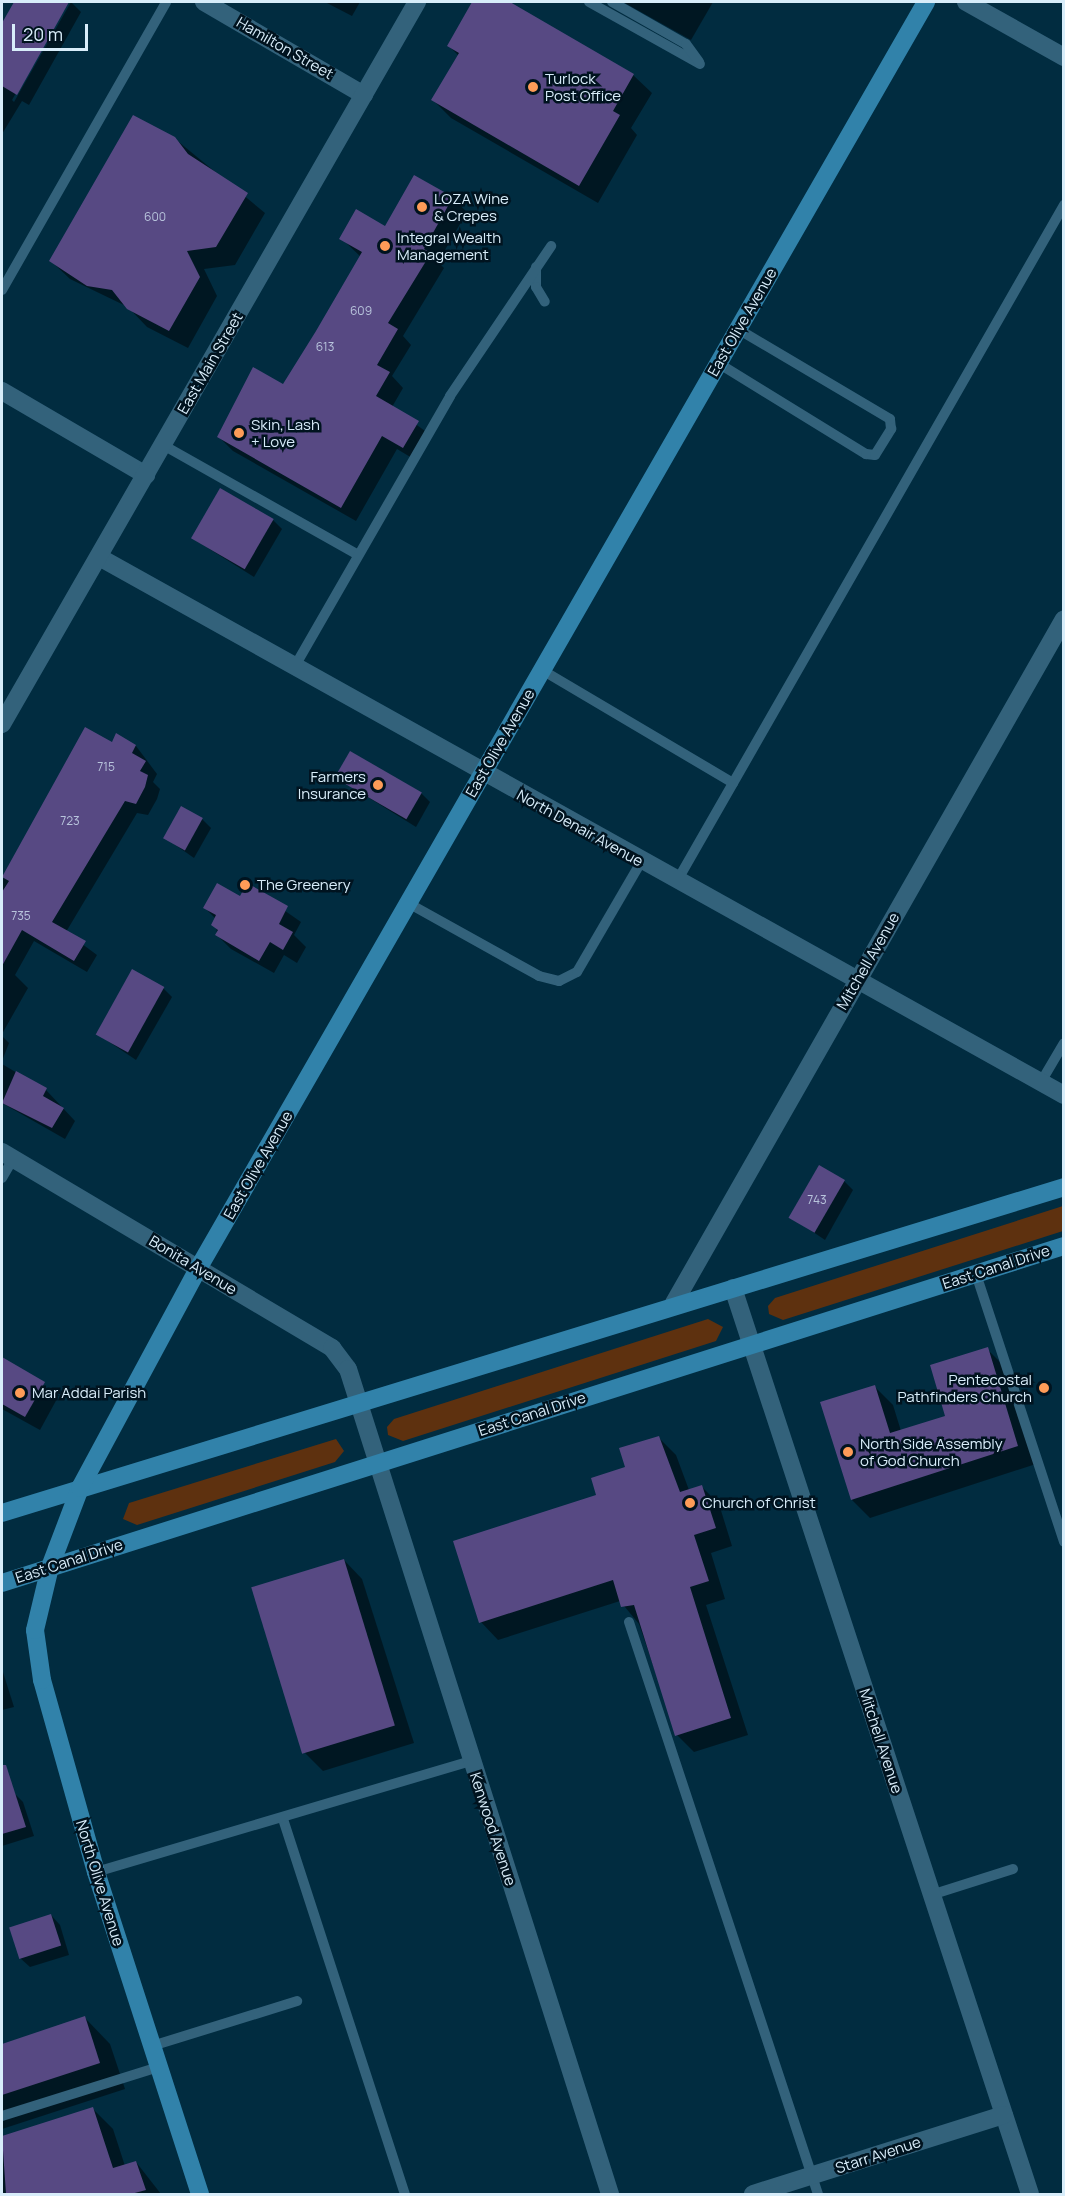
<!DOCTYPE html>
<html>
<head>
<meta charset="utf-8">
<style>
	body { margin:0 }
	#map { position:relative; width:1065px; height:2196px; overflow:hidden; background:#012c40; font-family:Manrope,sans-serif }
	div>[style] { position:absolute }
	.green>* { inset:0; background:#5e310f }
	.shadow>* { inset:0; background:#0007 }
	.building>* { inset:0; background:#574983; transform-origin:0 0 }
	.lane>* { height:10px; margin:-5px; padding:0 5px; transform-origin:5px; border-radius:5px; background:#33627b }
	.street>* { height:18px; margin:-9px; padding:0 9px; transform-origin:9px; border-radius:9px; background:#33627b }
	.secondary>* { height:18px; margin:-9px; padding:0 9px; transform-origin:9px; border-radius:9px; background:#3182aa }
	.dots>* { width:16px; height:16px; translate:-50% -50%; box-sizing:border-box; border:3px solid #00131f; border-radius:50% }
	span { translate:-50% -50%; white-space:nowrap; text-align:center; line-height:1.15; -webkit-text-stroke:5px #00131f; paint-order:stroke }
	.number-label { font-size:12px; color:#b8c4dc }
	.number-label span { -webkit-text-stroke-width:0 }
	.street-label { font-size:15px; color:#d8edfa }
	.poi-label { font-size:15px; color:#d8edfa }
	.left { translate:0 -50%; text-align:left }
	.right { translate:-100% -50%; text-align:right }
	.frame { position:absolute; inset:0; border:3px solid #d8edfa; pointer-events:none }
	.scale { position:absolute; left:12px; top:24px; width:76px; height:27px; box-sizing:border-box; border:3px solid #d8edfa; border-top:0; padding-left:8px; font-size:18px; line-height:21px; white-space:nowrap; color:#d8edfa; -webkit-text-stroke:4px #00131f; paint-order:stroke }
</style>
</head>
<body>
<div id="map">
	<div class="green">
		<i style="clip-path:polygon(1063px 1206px,1063px 1231px,783px 1320px,769px 1314px,768px 1306px,775px 1298px)"></i>
		<i style="clip-path:polygon(708px 1319px,723px 1327px,716px 1341px,403px 1441px,388px 1435px,387px 1427px,394px 1419px)"></i>
		<i style="clip-path:polygon(336px 1439px,344px 1451px,335px 1462px,137px 1525px,123px 1519px,129px 1503px)"></i>
	</div>
	<div class="shadow">
		<i style="clip-path:polygon(evenodd,16px 2px,71px 2px,81px 12px,29px 105px,22px 101px,2px 134px,2px 26px,16px 2px,68px 2px,71px 2px,14px 102px,12px 100px,68px 2px)"></i>
		<i style="clip-path:polygon(325px 2px,360px 2px,352px 16px)"></i>
		<i style="clip-path:polygon(474px 2px,507px 2px,633px 75px,652px 93px,631px 128px,637px 135px,598px 203px,451px 118px,433px 100px,459px 56px,448px 45px)"></i>
		<i style="clip-path:polygon(623px 2px,713px 2px,691px 40px)"></i>
		<i style="clip-path:polygon(174px 138px,265px 213px,235px 265px,204px 269px,217px 296px,188px 348px,147px 327px,128px 307px,70px 279px,51px 261px)"></i>
		<i style="clip-path:polygon(452px 198px,467px 212px,438px 262px,444px 268px,403px 336px,411px 345px,392px 376px,403px 388px,392px 407px,432px 436px,417px 461px,397px 449px,356px 521px,233px 451px,219px 437px,284px 386px,361px 257px,341px 238px,385px 228px)"></i>
		<i style="clip-path:polygon(273px 520px,282px 529px,254px 577px,192px 538px)"></i>
		<i style="clip-path:polygon(85px 729px,112px 744px,136px 746px,157px 774px,153px 782px,160px 789px,157px 799px,148px 815px,137px 813px,66px 932px,97px 955px,87px 972px,34px 941px,15px 975px,28px 988px,2px 1034px,2px 881px)"></i>
		<i style="clip-path:polygon(337px 778px,421px 793px,430px 802px,416px 827px)"></i>
		<i style="clip-path:polygon(202px 819px,211px 828px,194px 858px,164px 837px)"></i>
		<i style="clip-path:polygon(248px 885px,301px 922px,294px 935px,306px 947px,297px 963px,284px 955px,274px 973px,231px 949px,217px 935px,216px 919px,205px 908px,240px 898px)"></i>
		<i style="clip-path:polygon(163px 988px,172px 997px,136px 1060px,96px 1033px)"></i>
		<i style="clip-path:polygon(2px 1036px,9px 1043px,2px 1061px)"></i>
		<i style="clip-path:polygon(2px 1064px,46px 1090px,75px 1121px,65px 1139px,2px 1103px)"></i>
		<i style="clip-path:polygon(844px 1181px,853px 1190px,825px 1240px,791px 1217px)"></i>
		<i style="clip-path:polygon(987px 1349px,1005px 1367px,1036px 1464px,870px 1518px,852px 1500px,875px 1387px,893px 1405px,901px 1431px,947px 1417px)"></i>
		<i style="clip-path:polygon(2px 1359px,58px 1397px,40px 1430px,2px 1409px)"></i>
		<i style="clip-path:polygon(658px 1437px,676px 1455px,689px 1490px,702px 1487px,719px 1504px,732px 1546px,711px 1553px,725px 1599px,706px 1605px,748px 1735px,694px 1752px,677px 1735px,639px 1624px,620px 1601px,498px 1640px,481px 1622px)"></i>
		<i style="clip-path:polygon(344px 1560px,362px 1579px,414px 1743px,323px 1771px,305px 1753px)"></i>
		<i style="clip-path:polygon(2px 1669px,14px 1707px,2px 1710px)"></i>
		<i style="clip-path:polygon(14px 1793px,23px 1802px,34px 1836px,2px 1846px,2px 1796px)"></i>
		<i style="clip-path:polygon(51px 1915px,60px 1925px,69px 1955px,30px 1967px,20px 1958px)"></i>
		<i style="clip-path:polygon(85px 2018px,110px 2044px,125px 2089px,2px 2129px,2px 2045px)"></i>
		<i style="clip-path:polygon(92px 2108px,113px 2129px,125px 2166px,136px 2162px,161px 2194px,2px 2194px,2px 2138px)"></i>
	</div>
	<div class="building">
		<i style="clip-path:polygon(14px 2px,69px 2px,17px 95px,2px 86px,2px 23px)"></i>
		<i style="clip-path:polygon(472px 2px,510px 2px,634px 74px,613px 111px,620px 115px,579px 186px,431px 100px,459px 53px,447px 46px)"></i>
		<i style="clip-path:polygon(133px 115px,175px 137px,188px 154px,248px 193px,216px 247px,187px 251px,200px 277px,169px 331px,127px 309px,112px 290px,87px 286px,49px 261px)"></i>
		<i style="clip-path:polygon(414px 175px,453px 197px,424px 249px,431px 253px,388px 323px,398px 329px,377px 365px,390px 372px,376px 396px,419px 421px,403px 448px,382px 436px,341px 508px,217px 437px,253px 367px,283px 384px,316px 331px,362px 252px,339px 239px,356px 209px,385px 226px)"></i>
		<i style="left:220px;top:488px;width:62px;height:58px;rotate:30deg"></i>
		<i style="clip-path:polygon(85px 727px,112px 742px,116px 733px,136px 745px,132px 753px,146px 761px,140px 771px,148px 775px,145px 787px,136px 804px,125px 801px,52px 922px,86px 941px,74px 961px,22px 930px,2px 966px,2px 892px,9px 881px,2px 877px)"></i>
		<i style="left:350px;top:751px;width:83px;height:31px;rotate:30deg"></i>
		<i style="left:181px;top:806px;width:25px;height:37px;rotate:29deg"></i>
		<i style="clip-path:polygon(217px 883px,240px 896px,247px 883px,288px 906px,279px 924px,293px 932px,283px 950px,270px 942px,259px 961px,215px 935px,218px 930px,211px 925px,216px 915px,203px 908px)"></i>
		<i style="left:132px;top:969px;width:37px;height:75px;rotate:29deg"></i>
		<i style="clip-path:polygon(16px 1071px,47px 1088px,43px 1096px,64px 1108px,52px 1128px,2px 1103px)"></i>
		<i style="left:819px;top:1165px;width:30px;height:61px;rotate:30deg"></i>
		<i style="clip-path:polygon(988px 1347px,1018px 1446px,851px 1500px,820px 1402px,875px 1385px,890px 1433px,945px 1416px,930px 1365px)"></i>
		<i style="clip-path:polygon(2px 1357px,45px 1382px,25px 1417px,2px 1404px)"></i>
		<i style="clip-path:polygon(659px 1436px,680px 1492px,702px 1485px,716px 1528px,694px 1535px,709px 1581px,690px 1587px,731px 1718px,675px 1736px,634px 1605px,621px 1607px,613px 1580px,479px 1623px,453px 1541px,596px 1495px,591px 1478px,625px 1467px,619px 1448px)"></i>
		<i style="left:344px;top:1559px;width:174px;height:97px;rotate:73deg"></i>
		<i style="clip-path:polygon(2px 1765px,6px 1765px,26px 1827px,2px 1834px)"></i>
		<i style="left:51px;top:1914px;width:33px;height:44px;rotate:72deg"></i>
		<i style="clip-path:polygon(85px 2016px,100px 2063px,2px 2095px,2px 2044px)"></i>
		<i style="clip-path:polygon(93px 2107px,113px 2168px,136px 2161px,146px 2190px,131px 2194px,6px 2194px,2px 2136px)"></i>
	</div>
	<div class="lane">
		<i style="left:589px;top:2px;width:127px;rotate:29.2deg"></i>
		<i style="left:612px;top:2px;width:85px;rotate:29.6deg"></i>
		<i style="left:686px;top:44px;width:22px;rotate:54deg"></i>
		<i style="left:536px;top:267px;width:20px;rotate:90deg"></i>
		<i style="left:536px;top:287px;width:17px;rotate:59deg"></i>
		<i style="left:2px;top:290px;width:331px;rotate:-60.3deg"></i>
		<i style="left:718px;top:363px;width:174px;rotate:31.6deg"></i>
		<i style="left:866px;top:454px;width:9px;rotate:6deg"></i>
		<i style="left:875px;top:455px;width:31px;rotate:-58deg"></i>
		<i style="left:891px;top:429px;width:10px;rotate:-96deg"></i>
		<i style="left:890px;top:419px;width:177px;rotate:-149.4deg"></i>
		<i style="left:163px;top:445px;width:224px;rotate:29.4deg"></i>
		<i style="left:295px;top:666px;width:311px;rotate:-60.1deg"></i>
		<i style="left:450px;top:396px;width:181px;rotate:-56deg"></i>
		<i style="left:542px;top:670px;width:222px;rotate:30.6deg"></i>
		<i style="left:677px;top:881px;width:779px;rotate:-60.21deg"></i>
		<i style="left:408px;top:903px;width:150px;rotate:29.1deg"></i>
		<i style="left:539px;top:976px;width:21px;rotate:14deg"></i>
		<i style="left:559px;top:981px;width:20px;rotate:-27deg"></i>
		<i style="left:577px;top:972px;width:127px;rotate:-59.8deg"></i>
		<i style="left:1041px;top:1082px;width:45px;rotate:-59.5deg"></i>
		<i style="left:2px;top:1178px;width:22px;rotate:-60deg"></i>
		<i style="left:976px;top:1274px;width:282px;rotate:71.8deg"></i>
		<i style="left:629px;top:1622px;width:602px;rotate:71.72deg"></i>
		<i style="left:283px;top:1819px;width:394px;rotate:72deg"></i>
		<i style="left:96px;top:1872px;width:391px;rotate:-16.5deg"></i>
		<i style="left:931px;top:1895px;width:86px;rotate:-17.6deg"></i>
		<i style="left:152px;top:2046px;width:152px;rotate:-17.2deg"></i>
		<i style="left:2px;top:2116px;width:164px;rotate:-17.4deg"></i>
	</div>
	<div class="street">
		<i style="left:204px;top:2px;width:185px;rotate:30.2deg"></i>
		<i style="left:966px;top:2px;width:112px;rotate:29.3deg"></i>
		<i style="left:2px;top:391px;width:167px;rotate:30.3deg"></i>
		<i style="left:99px;top:557px;width:1105px;rotate:29.14deg"></i>
		<i style="left:2px;top:724px;width:833px;rotate:-60.11deg"></i>
		<i style="left:2px;top:1152px;width:384px;rotate:30.7deg"></i>
		<i style="left:332px;top:1348px;width:26px;rotate:53deg"></i>
		<i style="left:348px;top:1369px;width:866px;rotate:72.38deg"></i>
		<i style="left:733px;top:1288px;width:953px;rotate:71.85deg"></i>
		<i style="left:674px;top:1303px;width:787px;rotate:-60.31deg"></i>
		<i style="left:753px;top:2194px;width:263px;rotate:-17.5deg"></i>
	</div>
	<div class="secondary">
		<i style="left:2px;top:1513px;width:1111px;rotate:-17.06deg"></i>
		<i style="left:2px;top:1583px;width:1114px;rotate:-17.61deg"></i>
		<i style="left:200px;top:2194px;width:338px;rotate:-107.9deg"></i>
		<i style="left:96px;top:1872px;width:199px;rotate:-105.7deg"></i>
		<i style="left:42px;top:1680px;width:50px;rotate:-98deg"></i>
		<i style="left:35px;top:1630px;width:65px;rotate:-76.6deg"></i>
		<i style="left:50px;top:1567px;width:85px;rotate:-69.2deg"></i>
		<i style="left:80px;top:1488px;width:251px;rotate:-61.7deg"></i>
		<i style="left:199px;top:1267px;width:1459px;rotate:-60.11deg"></i>
	</div>
	<div class="dots">
		<i style="left:533px;top:87px;background:#fe9c58"></i>
		<i style="left:422px;top:207px;background:#fe9c58"></i>
		<i style="left:385px;top:246px;background:#fe9c58"></i>
		<i style="left:239px;top:433px;background:#fe9c58"></i>
		<i style="left:378px;top:785px;background:#fe9c58"></i>
		<i style="left:245px;top:885px;background:#fe9c58"></i>
		<i style="left:1044px;top:1388px;background:#fe9c58"></i>
		<i style="left:20px;top:1393px;background:#fe9c58"></i>
		<i style="left:848px;top:1452px;background:#fe9c58"></i>
		<i style="left:690px;top:1503px;background:#fe9c58"></i>
	</div>
	<div class="number-label">
		<span style="left:155px;top:217px">600</span>
		<span style="left:361px;top:311px">609</span>
		<span style="left:325px;top:347px">613</span>
		<span style="left:106px;top:767px">715</span>
		<span style="left:70px;top:821px">723</span>
		<span style="left:21px;top:916px">735</span>
		<span style="left:817px;top:1200px">743</span>
	</div>
	<div class="street-label">
		<span style="left:285px;top:48px;rotate:30deg">Hamilton Street</span>
		<span style="left:742px;top:322px;rotate:-60deg">East Olive Avenue</span>
		<span style="left:210px;top:363px;rotate:-60deg">East Main Street</span>
		<span style="left:500px;top:743px;rotate:-60deg">East Olive Avenue</span>
		<span style="left:580px;top:828px;rotate:29deg">North Denair Avenue</span>
		<span style="left:868px;top:961px;rotate:-60deg">Mitchell Avenue</span>
		<span style="left:258px;top:1165px;rotate:-60deg">East Olive Avenue</span>
		<span style="left:193px;top:1265px;rotate:31deg">Bonita Avenue</span>
		<span style="left:996px;top:1267px;rotate:-18deg">East Canal Drive</span>
		<span style="left:532px;top:1414px;rotate:-18deg">East Canal Drive</span>
		<span style="left:69px;top:1561px;rotate:-18deg">East Canal Drive</span>
		<span style="left:881px;top:1741px;rotate:72deg">Mitchell Avenue</span>
		<span style="left:493px;top:1829px;rotate:72deg">Kenwood Avenue</span>
		<span style="left:100px;top:1883px;rotate:73deg">North Olive Avenue</span>
		<span style="left:878px;top:2155px;rotate:-18deg">Starr Avenue</span>
	</div>
	<div class="poi-label">
		<span class="left" style="left:545px;top:87px">Turlock<br>Post Office</span>
		<span class="left" style="left:434px;top:207px">LOZA Wine<br>&amp; Crepes</span>
		<span class="left" style="left:397px;top:246px">Integral Wealth<br>Management</span>
		<span class="left" style="left:251px;top:433px">Skin, Lash<br>+ Love</span>
		<span class="right" style="left:366px;top:785px">Farmers<br>Insurance</span>
		<span class="left" style="left:257px;top:885px">The Greenery</span>
		<span class="right" style="left:1032px;top:1388px">Pentecostal<br>Pathfinders Church</span>
		<span class="left" style="left:32px;top:1393px">Mar Addai Parish</span>
		<span class="left" style="left:860px;top:1452px">North Side Assembly<br>of God Church</span>
		<span class="left" style="left:702px;top:1503px">Church of Christ</span>
	</div>
	<div class="frame"></div>
	<div class="scale">20 m</div>
</div>
</body>
</html>
